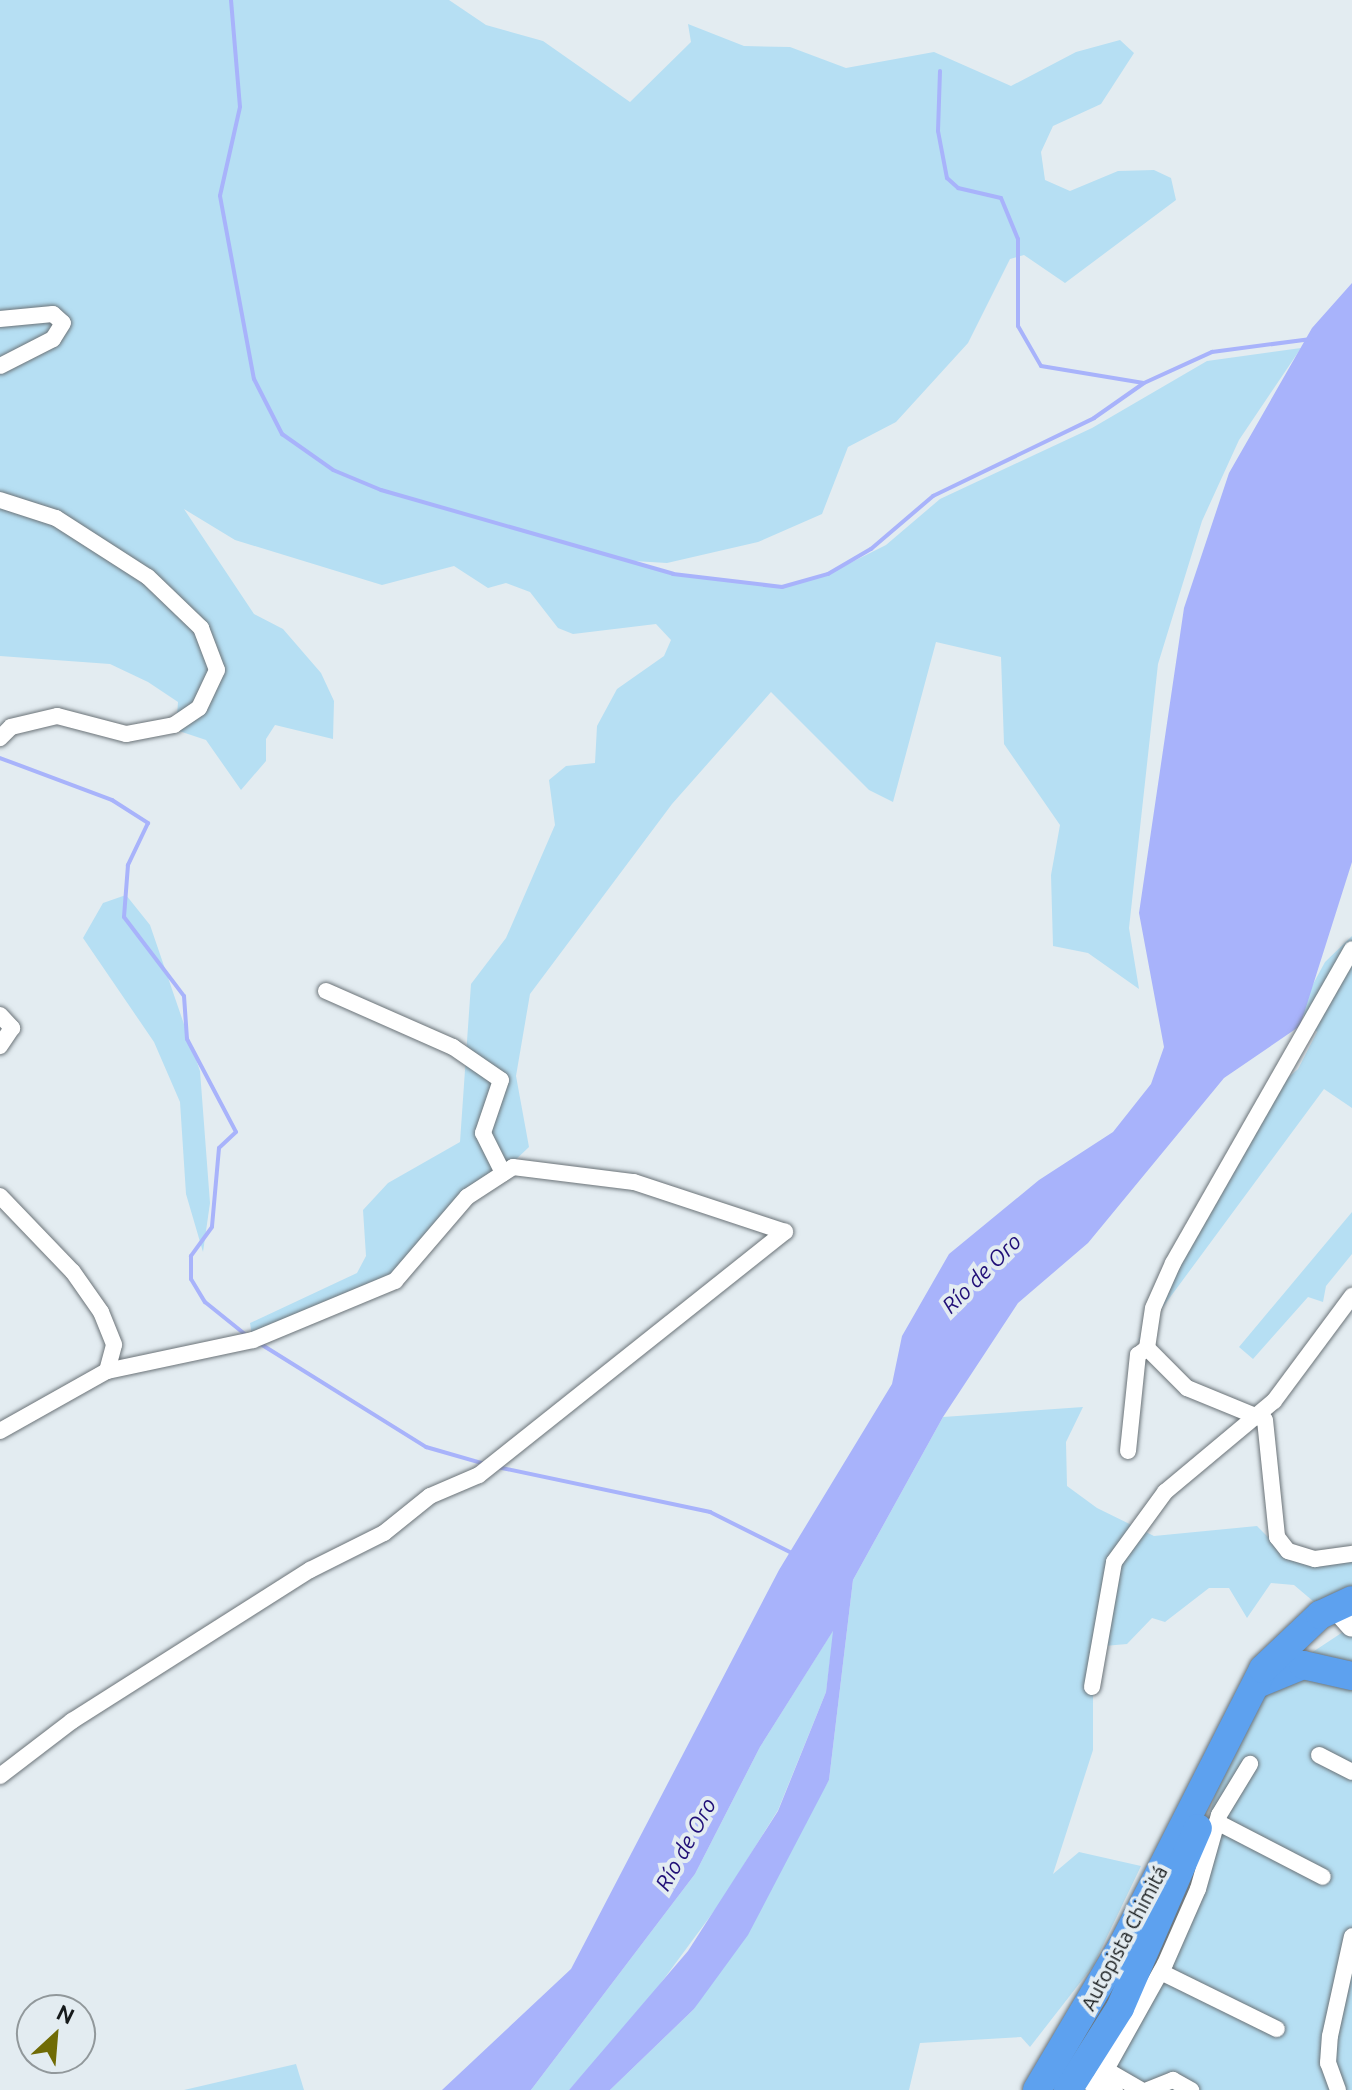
<!DOCTYPE html>
<html>
<head>
<meta charset="utf-8">
<style>
	body { margin:0 }
	#map { position:relative; width:1352px; height:2090px; overflow:hidden; background:#e3ecf1; font-family:Ubuntu,sans-serif }
	div>[style] { position:absolute }
	.green>* { inset:0; background:#b6dff3 }
	.water>* { inset:0; background:#a8b3fb }
	.stream>* { height:4px; margin:-2px; padding:0 2px; transform-origin:2px; border-radius:2px; background:#a8b3fb }
	.roads { filter:drop-shadow(0 0 2px #6b7378) drop-shadow(0 0 2px #6b7378) }
	.street>* { height:16px; margin:-8px; padding:0 8px; transform-origin:8px; border-radius:8px; background:#fff }
	.secondary>* { height:22px; margin:-11px; padding:0 11px; transform-origin:11px; border-radius:11px; background:#fff }
	.highway>* { height:28px; margin:-14px; padding:0 14px; transform-origin:14px; border-radius:14px; background:#5da1ef }
	span { translate:-50% -50%; white-space:nowrap; text-align:center; line-height:1.15; -webkit-text-stroke:8px #e3ecf1; paint-order:stroke }
	.street-label { font-size:20px; color:#161a1b }
	.water-label { font-size:22px; color:#200f77; font-style:italic }
	.north { position:absolute; left:16px; top:1994px; width:80px; height:80px; box-sizing:border-box; background:#e3ecf1; border:2px solid #91989b; border-radius:50%; rotate:26deg; font-size:22px; font-weight:700; line-height:32px; text-align:center; color:#161a1b }
	.north::after { content:''; display:block; margin:auto; width:28px; height:36px; background:#706b05; clip-path:polygon(50% 0,100% 100%,50% 72%,0 100%) }
</style>
</head>
<body>
<div id="map">
	<div class="green">
		<i style="clip-path:polygon(0 0,449px 0,486px 25px,543px 41px,630px 102px,691px 42px,688px 24px,744px 46px,790px 47px,846px 68px,934px 52px,1011px 86px,1076px 52px,1120px 40px,1134px 53px,1101px 104px,1053px 126px,1041px 152px,1045px 180px,1070px 191px,1118px 171px,1154px 170px,1171px 178px,1176px 200px,1065px 283px,1024px 255px,1010px 259px,968px 343px,896px 422px,848px 447px,822px 514px,758px 542px,667px 563px,633px 561px,673px 574px,782px 587px,828px 574px,886px 545px,940px 499px,1092px 428px,1207px 361px,1301px 348px,1239px 440px,1202px 521px,1158px 664px,1129px 928px,1139px 989px,1088px 953px,1053px 946px,1051px 875px,1060px 825px,1004px 744px,1001px 657px,936px 642px,893px 802px,869px 790px,771px 692px,672px 804px,530px 994px,516px 1076px,529px 1147px,394px 1276px,252px 1336px,250px 1323px,357px 1273px,366px 1256px,363px 1210px,388px 1183px,460px 1142px,471px 984px,506px 938px,555px 825px,549px 780px,566px 766px,595px 763px,597px 726px,617px 689px,664px 656px,671px 640px,656px 624px,573px 634px,558px 628px,530px 592px,506px 583px,488px 588px,454px 566px,382px 585px,235px 540px,184px 509px,254px 614px,283px 629px,321px 673px,334px 701px,333px 739px,275px 725px,266px 739px,266px 761px,241px 790px,206px 740px,176px 730px,178px 702px,148px 682px,110px 664px,0 656px)"></i>
		<i style="clip-path:polygon(126px 895px,150px 925px,200px 1071px,210px 1203px,203px 1252px,186px 1194px,180px 1102px,154px 1042px,83px 938px,103px 903px)"></i>
		<i style="clip-path:polygon(1352px 936px,1352px 1108px,1324px 1089px,1137px 1342px,1283px 1082px,1298px 1069px,1317px 1032px,1299px 1010px,1325px 962px)"></i>
		<i style="clip-path:polygon(1352px 1212px,1352px 1254px,1326px 1286px,1323px 1302px,1308px 1297px,1253px 1359px,1239px 1347px)"></i>
		<i style="clip-path:polygon(1083px 1407px,1066px 1442px,1067px 1486px,1097px 1508px,1154px 1536px,1257px 1526px,1287px 1556px,1352px 1550px,1352px 1592px,1320px 1607px,1294px 1585px,1271px 1583px,1247px 1618px,1229px 1588px,1209px 1588px,1165px 1622px,1152px 1618px,1127px 1644px,1093px 1647px,1093px 1750px,1053px 1874px,1079px 1852px,1141px 1866px,1093px 1966px,1030px 2047px,1021px 2037px,920px 2043px,909px 2090px,610px 2090px,694px 2009px,829px 1780px,853px 1580px,943px 1417px)"></i>
		<i style="clip-path:polygon(1352px 1626px,1352px 2090px,1094px 2090px,1192px 1889px,1215px 1793px,1269px 1681px)"></i>
		<i style="clip-path:polygon(834px 1629px,826px 1692px,778px 1810px,720px 1903px,638px 2014px,569px 2090px,531px 2090px,695px 1874px,760px 1747px)"></i>
		<i style="clip-path:polygon(296px 2064px,304px 2090px,184px 2090px)"></i>
	</div>
	<div class="water">
		<i style="clip-path:polygon(1352px 283px,1352px 862px,1300px 1026px,1224px 1078px,1088px 1243px,1018px 1303px,943px 1417px,853px 1580px,829px 1780px,748px 1935px,694px 2009px,610px 2090px,569px 2090px,688px 1951px,778px 1811px,826px 1692px,833px 1631px,760px 1747px,695px 1874px,531px 2090px,442px 2090px,571px 1969px,779px 1570px,892px 1384px,902px 1336px,949px 1254px,1039px 1180px,1113px 1132px,1151px 1084px,1164px 1047px,1139px 913px,1184px 608px,1229px 473px,1312px 328px)"></i>
	</div>
	<div class="stream">
		<i style="left:231px;top:0;width:107px;rotate:85.2deg"></i>
		<i style="left:240px;top:107px;width:91px;rotate:102.7deg"></i>
		<i style="left:220px;top:196px;width:186px;rotate:79.5deg"></i>
		<i style="left:254px;top:379px;width:62px;rotate:63deg"></i>
		<i style="left:282px;top:434px;width:62px;rotate:35.2deg"></i>
		<i style="left:333px;top:470px;width:52px;rotate:22.6deg"></i>
		<i style="left:381px;top:490px;width:304px;rotate:16deg"></i>
		<i style="left:673px;top:574px;width:110px;rotate:6.8deg"></i>
		<i style="left:782px;top:587px;width:48px;rotate:-15.8deg"></i>
		<i style="left:828px;top:574px;width:50px;rotate:-30.2deg"></i>
		<i style="left:871px;top:549px;width:82px;rotate:-40.5deg"></i>
		<i style="left:933px;top:496px;width:179px;rotate:-25.8deg"></i>
		<i style="left:1094px;top:418px;width:61px;rotate:-35deg"></i>
		<i style="left:1144px;top:383px;width:75px;rotate:-24.5deg"></i>
		<i style="left:1212px;top:352px;width:100px;rotate:-7.5deg"></i>
		<i style="left:940px;top:71px;width:60px;rotate:91.9deg"></i>
		<i style="left:938px;top:131px;width:48px;rotate:79.2deg"></i>
		<i style="left:947px;top:178px;width:15px;rotate:42deg"></i>
		<i style="left:958px;top:188px;width:44px;rotate:13.1deg"></i>
		<i style="left:1001px;top:198px;width:44px;rotate:67.5deg"></i>
		<i style="left:1018px;top:239px;width:87px;rotate:90deg"></i>
		<i style="left:1018px;top:326px;width:46px;rotate:60.1deg"></i>
		<i style="left:1041px;top:366px;width:104px;rotate:9.4deg"></i>
		<i style="left:0;top:758px;width:120px;rotate:20.6deg"></i>
		<i style="left:112px;top:800px;width:43px;rotate:32.6deg"></i>
		<i style="left:148px;top:823px;width:47px;rotate:115.5deg"></i>
		<i style="left:128px;top:865px;width:52px;rotate:94.4deg"></i>
		<i style="left:124px;top:917px;width:99px;rotate:52.8deg"></i>
		<i style="left:184px;top:996px;width:43px;rotate:86deg"></i>
		<i style="left:187px;top:1039px;width:105px;rotate:62.2deg"></i>
		<i style="left:236px;top:1132px;width:23px;rotate:137deg"></i>
		<i style="left:219px;top:1148px;width:79px;rotate:95.1deg"></i>
		<i style="left:212px;top:1227px;width:36px;rotate:126deg"></i>
		<i style="left:191px;top:1256px;width:23px;rotate:90deg"></i>
		<i style="left:191px;top:1279px;width:27px;rotate:59deg"></i>
		<i style="left:205px;top:1302px;width:53px;rotate:38.8deg"></i>
		<i style="left:259px;top:1343px;width:197px;rotate:31.9deg"></i>
		<i style="left:426px;top:1447px;width:61px;rotate:16.1deg"></i>
		<i style="left:497px;top:1467px;width:218px;rotate:11.9deg"></i>
		<i style="left:710px;top:1512px;width:92px;rotate:26.6deg"></i>
	</div>
	<div class="roads">
		<div class="street">
			<i style="left:0;top:319px;width:53px;rotate:-5.4deg"></i>
			<i style="left:53px;top:314px;width:13px;rotate:42deg"></i>
			<i style="left:63px;top:323px;width:19px;rotate:122deg"></i>
			<i style="left:53px;top:339px;width:59px;rotate:153deg"></i>
			<i style="left:0;top:500px;width:59px;rotate:17.8deg"></i>
			<i style="left:56px;top:518px;width:109px;rotate:32.7deg"></i>
			<i style="left:148px;top:577px;width:74px;rotate:43.9deg"></i>
			<i style="left:201px;top:628px;width:45px;rotate:69.1deg"></i>
			<i style="left:217px;top:670px;width:42px;rotate:115.3deg"></i>
			<i style="left:199px;top:708px;width:30px;rotate:146deg"></i>
			<i style="left:174px;top:725px;width:49px;rotate:169.4deg"></i>
			<i style="left:126px;top:734px;width:71px;rotate:-165.4deg"></i>
			<i style="left:57px;top:716px;width:47px;rotate:166.6deg"></i>
			<i style="left:11px;top:727px;width:16px;rotate:135deg"></i>
			<i style="left:326px;top:991px;width:139px;rotate:23.8deg"></i>
			<i style="left:453px;top:1047px;width:58px;rotate:34.5deg"></i>
			<i style="left:501px;top:1080px;width:56px;rotate:108.8deg"></i>
			<i style="left:483px;top:1133px;width:45px;rotate:63.4deg"></i>
			<i style="left:0;top:1015px;width:18px;rotate:47deg"></i>
			<i style="left:12px;top:1028px;width:22px;rotate:124deg"></i>
			<i style="left:0;top:1196px;width:105px;rotate:46.2deg"></i>
			<i style="left:73px;top:1272px;width:49px;rotate:55deg"></i>
			<i style="left:101px;top:1312px;width:35px;rotate:68deg"></i>
			<i style="left:114px;top:1345px;width:27px;rotate:105deg"></i>
			<i style="left:1147px;top:1348px;width:57px;rotate:45deg"></i>
			<i style="left:1187px;top:1388px;width:84px;rotate:22.3deg"></i>
			<i style="left:1265px;top:1420px;width:118px;rotate:84.1deg"></i>
			<i style="left:1277px;top:1537px;width:18px;rotate:52deg"></i>
			<i style="left:1288px;top:1551px;width:28px;rotate:17deg"></i>
			<i style="left:1315px;top:1559px;width:37px;rotate:-8deg"></i>
			<i style="left:0;top:1431px;width:123px;rotate:-29.3deg"></i>
			<i style="left:107px;top:1371px;width:149px;rotate:-12deg"></i>
			<i style="left:253px;top:1340px;width:154px;rotate:-22.6deg"></i>
			<i style="left:395px;top:1281px;width:111px;rotate:-49.4deg"></i>
			<i style="left:467px;top:1197px;width:55px;rotate:-33.1deg"></i>
			<i style="left:513px;top:1167px;width:122px;rotate:7.1deg"></i>
			<i style="left:634px;top:1182px;width:159px;rotate:18.3deg"></i>
			<i style="left:1128px;top:1451px;width:97px;rotate:-84.1deg"></i>
			<i style="left:1138px;top:1355px;width:11px;rotate:-38deg"></i>
			<i style="left:1147px;top:1348px;width:40px;rotate:-81.5deg"></i>
			<i style="left:1153px;top:1308px;width:49px;rotate:-66deg"></i>
			<i style="left:1173px;top:1263px;width:361px;rotate:-60.3deg"></i>
			<i style="left:1092px;top:1687px;width:127px;rotate:-80deg"></i>
			<i style="left:1114px;top:1562px;width:87px;rotate:-53.9deg"></i>
			<i style="left:1165px;top:1492px;width:142px;rotate:-39.9deg"></i>
			<i style="left:1274px;top:1401px;width:131px;rotate:-53.4deg"></i>
			<i style="left:1319px;top:1755px;width:37px;rotate:27deg"></i>
			<i style="left:0;top:1776px;width:91px;rotate:-37.4deg"></i>
			<i style="left:72px;top:1721px;width:282px;rotate:-32.4deg"></i>
			<i style="left:310px;top:1570px;width:83px;rotate:-26.6deg"></i>
			<i style="left:384px;top:1533px;width:59px;rotate:-38.8deg"></i>
			<i style="left:430px;top:1496px;width:53px;rotate:-23.2deg"></i>
			<i style="left:479px;top:1475px;width:391px;rotate:-38.5deg"></i>
			<i style="left:1217px;top:1822px;width:119px;rotate:27.4deg"></i>
			<i style="left:1161px;top:1972px;width:129px;rotate:26.2deg"></i>
			<i style="left:1108px;top:2071px;width:38px;rotate:30deg"></i>
			<i style="left:1099px;top:2082px;width:135px;rotate:-60.8deg"></i>
			<i style="left:1165px;top:1964px;width:82px;rotate:-66.3deg"></i>
			<i style="left:1198px;top:1889px;width:77px;rotate:-74.2deg"></i>
			<i style="left:1219px;top:1815px;width:60px;rotate:-58.7deg"></i>
			<i style="left:1090px;top:2083px;width:26px;rotate:16deg"></i>
			<i style="left:1148px;top:2090px;width:27px;rotate:-22deg"></i>
			<i style="left:1173px;top:2080px;width:21px;rotate:29deg"></i>
			<i style="left:1338px;top:2090px;width:29px;rotate:-110deg"></i>
			<i style="left:1328px;top:2063px;width:27px;rotate:-86deg"></i>
			<i style="left:1330px;top:2036px;width:102px;rotate:-77.6deg"></i>
		</div>
		<div class="secondary">
			<i style="left:1335px;top:1607px;width:25px;rotate:48deg"></i>
		</div>
		<div class="highway">
			<i style="left:1257px;top:1684px;width:50px;rotate:-22.4deg"></i>
			<i style="left:1303px;top:1665px;width:50px;rotate:12.7deg"></i>
			<i style="left:1037px;top:2090px;width:165px;rotate:-59.4deg"></i>
			<i style="left:1121px;top:1948px;width:313px;rotate:-63deg"></i>
			<i style="left:1263px;top:1669px;width:79px;rotate:-43.5deg"></i>
			<i style="left:1320px;top:1615px;width:35px;rotate:-25deg"></i>
			<i style="left:1068px;top:2090px;width:97px;rotate:-57.6deg"></i>
			<i style="left:1120px;top:2008px;width:196px;rotate:-66.6deg"></i>
		</div>
	</div>
	<div class="street-label">
		<span style="left:1124px;top:1938px;rotate:-62deg">Autopista Chimitá</span>
	</div>
	<div class="water-label">
		<span style="left:981px;top:1273px;rotate:-45deg">Río de Oro</span>
		<span style="left:685px;top:1844px;rotate:-61deg">Río de Oro</span>
	</div>
	<div class="north">N</div>
</div>
</body>
</html>
